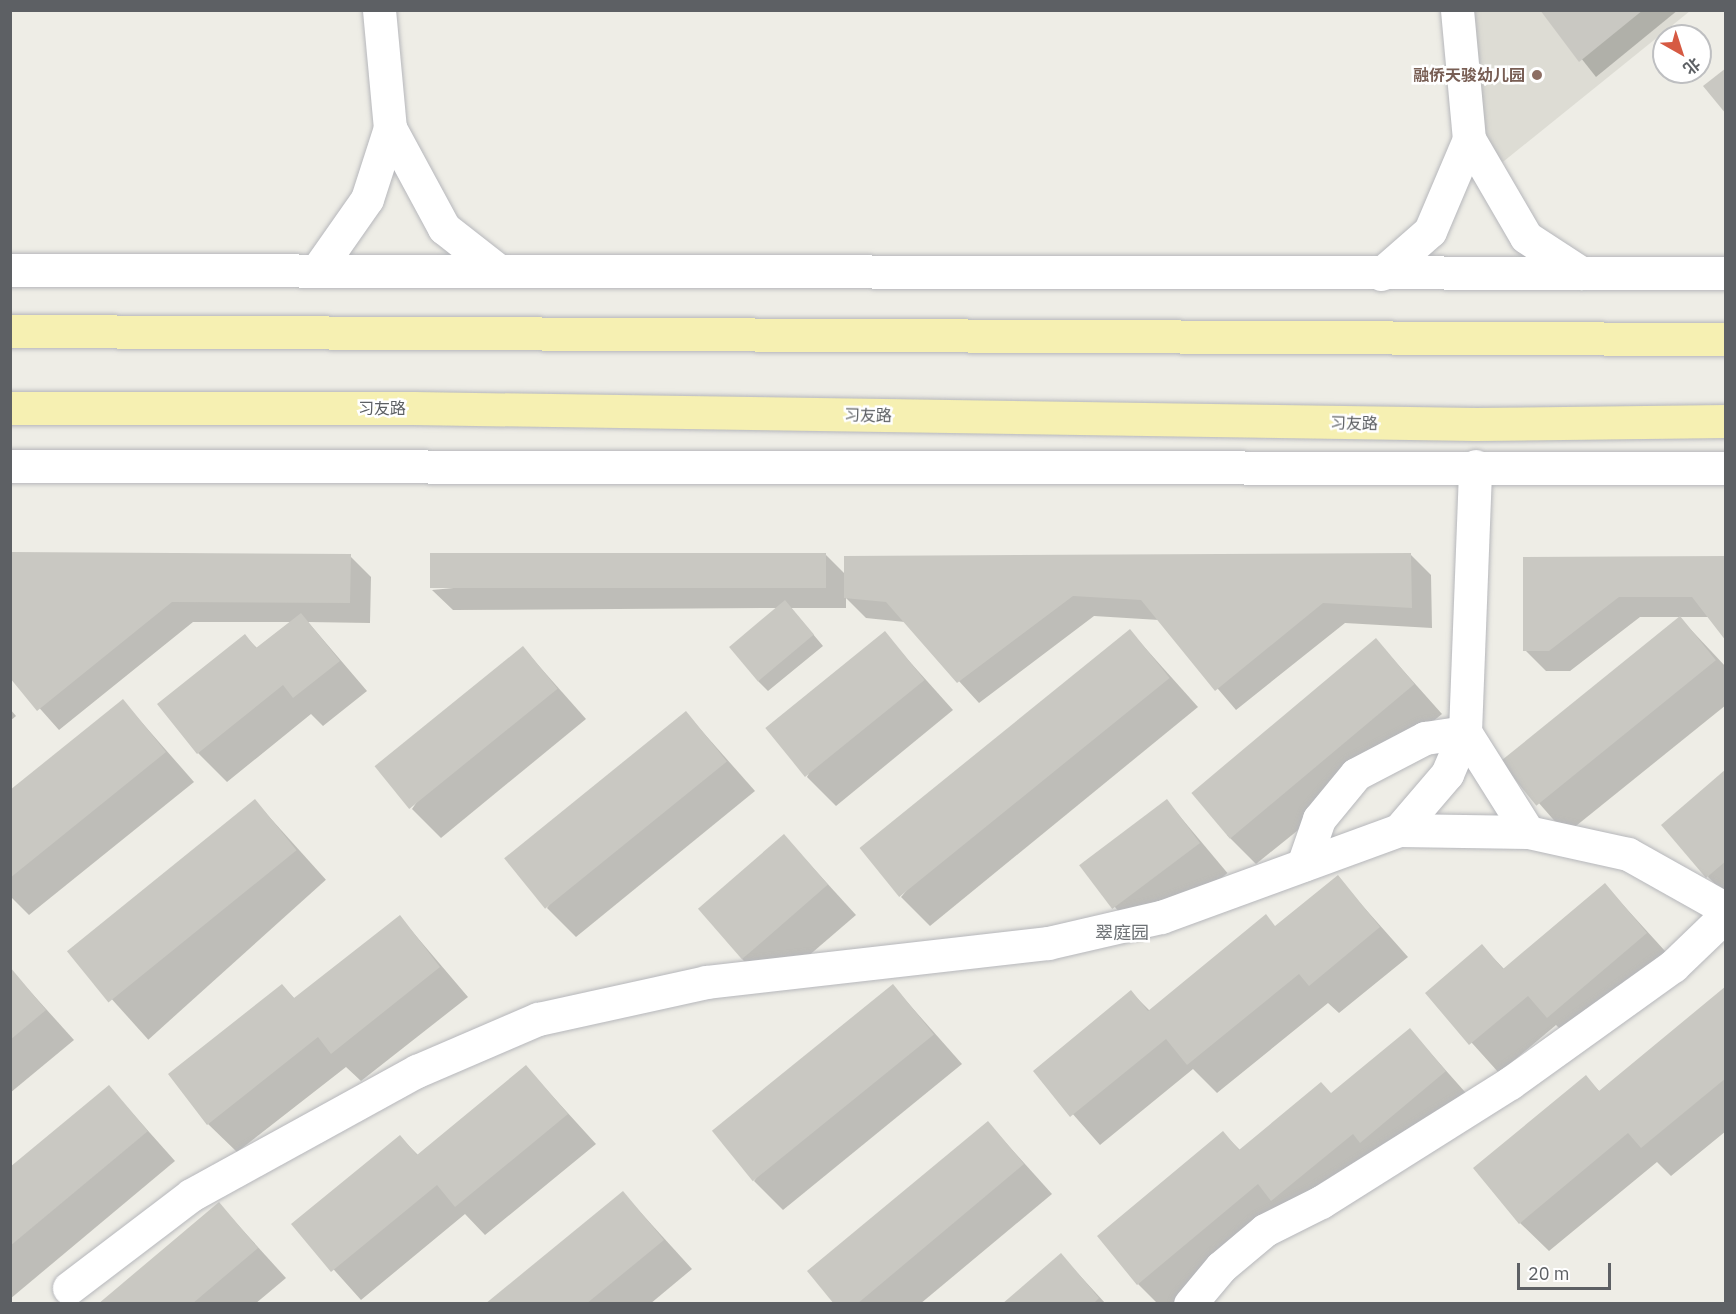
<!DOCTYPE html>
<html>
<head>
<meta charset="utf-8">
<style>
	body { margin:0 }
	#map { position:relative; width:1736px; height:1314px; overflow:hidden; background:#eeede6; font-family:"IBM Plex Sans","Noto Sans SC",sans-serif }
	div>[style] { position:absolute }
	.education>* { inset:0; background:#dddcd4 }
	.shadow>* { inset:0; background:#0003; transform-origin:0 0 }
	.building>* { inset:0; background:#c9c8c2; transform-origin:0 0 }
	.roads { filter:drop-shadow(0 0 2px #b6b7bb) drop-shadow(0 0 2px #b6b7bb) }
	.minor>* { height:33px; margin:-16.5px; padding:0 16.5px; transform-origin:16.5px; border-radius:16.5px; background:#fff }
	.major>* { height:33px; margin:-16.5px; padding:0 16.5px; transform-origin:16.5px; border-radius:16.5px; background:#f6f0b2 }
	.dots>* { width:16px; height:16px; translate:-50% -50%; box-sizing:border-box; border:3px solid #fff; border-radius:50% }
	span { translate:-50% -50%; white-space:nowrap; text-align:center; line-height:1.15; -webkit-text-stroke:5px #fff; paint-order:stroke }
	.education-label { font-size:16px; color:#785e54; font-weight:700 }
	.right { translate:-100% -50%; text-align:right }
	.street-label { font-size:16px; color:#5d6064 }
	.neighbourhood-label { font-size:18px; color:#6e7276 }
	.frame { position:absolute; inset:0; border:12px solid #5d6064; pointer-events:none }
	.north { position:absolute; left:1652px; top:24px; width:60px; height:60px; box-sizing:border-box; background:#fff; border:2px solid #bebfc1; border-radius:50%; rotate:141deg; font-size:16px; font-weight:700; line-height:24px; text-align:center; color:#5d6064 }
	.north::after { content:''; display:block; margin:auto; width:21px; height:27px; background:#d65a43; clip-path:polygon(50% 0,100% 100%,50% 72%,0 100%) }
	.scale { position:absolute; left:1517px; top:1263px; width:94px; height:27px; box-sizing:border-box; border:3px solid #5d6064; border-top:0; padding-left:8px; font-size:18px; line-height:21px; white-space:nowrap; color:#5d6064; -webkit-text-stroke:4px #fff; paint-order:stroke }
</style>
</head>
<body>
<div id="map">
	<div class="education">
		<i style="clip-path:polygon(1457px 11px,1690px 11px,1488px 174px)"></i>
	</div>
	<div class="shadow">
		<i style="clip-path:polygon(1543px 10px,1678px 10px,1596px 77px)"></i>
		<i style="clip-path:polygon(10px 553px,350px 556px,371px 577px,370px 623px,308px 622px,367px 691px,323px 726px,311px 714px,227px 782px,198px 753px,245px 636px,258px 649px,291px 622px,193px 622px,59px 730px,10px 675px)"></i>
		<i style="clip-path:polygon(825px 554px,845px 574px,1411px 555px,1431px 575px,1432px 628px,1345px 623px,1236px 710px,1159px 620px,1094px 616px,979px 703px,905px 622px,866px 618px,846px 598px,846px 608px,791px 608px,823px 646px,768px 691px,758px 681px,777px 608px,453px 610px,432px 590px)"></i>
		<i style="clip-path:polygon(1726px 557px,1709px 617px,1640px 617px,1570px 671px,1546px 671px,1525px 650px,1525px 559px)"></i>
		<i style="clip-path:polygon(1680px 618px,1726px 667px,1726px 705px,1566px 834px,1503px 762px)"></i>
		<i style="clip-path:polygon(1130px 631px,1198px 707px,930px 926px,901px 897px)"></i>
		<i style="clip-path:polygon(884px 633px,953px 710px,836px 806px,807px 777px)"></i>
		<i style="clip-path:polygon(1376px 640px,1442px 714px,1256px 864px,1227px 835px)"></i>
		<i style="clip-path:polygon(523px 648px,586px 719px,441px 838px,412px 809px)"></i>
		<i style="clip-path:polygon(123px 701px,194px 782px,29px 915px,10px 896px,10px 792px)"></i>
		<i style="clip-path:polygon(10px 709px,16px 716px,10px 721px)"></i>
		<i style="clip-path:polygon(686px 713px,755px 791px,576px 937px,547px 908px)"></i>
		<i style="clip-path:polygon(1726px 771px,1726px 895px,1708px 877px)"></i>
		<i style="left:255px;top:801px;width:106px;height:239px;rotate:48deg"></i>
		<i style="left:1167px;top:801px;width:94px;height:108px;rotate:50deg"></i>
		<i style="clip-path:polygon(784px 836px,856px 915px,771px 988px,742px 959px)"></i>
		<i style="clip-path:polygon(1337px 877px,1408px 957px,1339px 1013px,1328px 1003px,1217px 1093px,1193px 1069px,1100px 1145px,1035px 1071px,1131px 992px,1150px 1011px,1276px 927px)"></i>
		<i style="clip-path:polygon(1605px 885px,1675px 962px,1577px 1046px,1556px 1025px,1499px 1073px,1427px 993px,1482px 946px,1505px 970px)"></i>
		<i style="clip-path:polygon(400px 917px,468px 997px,361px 1081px,346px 1067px,237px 1152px,208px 1124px,282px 986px,295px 999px)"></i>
		<i style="clip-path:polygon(10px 969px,74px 1040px,10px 1093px)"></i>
		<i style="clip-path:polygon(893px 986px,962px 1064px,783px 1210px,754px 1181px)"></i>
		<i style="clip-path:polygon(1726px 988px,1726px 1131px,1671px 1176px,1657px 1162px,1549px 1251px,1520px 1223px,1586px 1077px,1600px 1092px)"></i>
		<i style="clip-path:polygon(1410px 1030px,1473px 1101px,1286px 1214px,1178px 1304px,1158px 1304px,1138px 1284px,1223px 1133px,1240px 1150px,1332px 1094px)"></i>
		<i style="clip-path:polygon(526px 1067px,596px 1144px,485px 1235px,465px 1214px,361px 1300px,293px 1224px,400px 1137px,418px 1155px)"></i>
		<i style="clip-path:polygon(109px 1087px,175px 1161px,10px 1299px,10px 1169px)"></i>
		<i style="clip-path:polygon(988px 1123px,1052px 1194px,920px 1304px,836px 1304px)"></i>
		<i style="clip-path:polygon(623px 1193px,692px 1269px,650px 1304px,488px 1304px)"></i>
		<i style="clip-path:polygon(219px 1204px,286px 1278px,255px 1304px,100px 1304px)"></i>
		<i style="clip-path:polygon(1061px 1255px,1106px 1304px,1004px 1304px)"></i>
	</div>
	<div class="building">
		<i style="clip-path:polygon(1540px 10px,1643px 10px,1579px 62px)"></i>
		<i style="clip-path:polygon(1726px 68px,1726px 114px,1703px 86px)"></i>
		<i style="clip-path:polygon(10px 552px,351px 554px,350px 603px,172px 602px,37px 711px,10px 678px)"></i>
		<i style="left:826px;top:553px;width:35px;height:396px;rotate:90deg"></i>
		<i style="clip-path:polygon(1411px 553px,1412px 608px,1323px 603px,1215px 691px,1141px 600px,1073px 596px,957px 683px,886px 602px,844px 598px,844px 556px)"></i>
		<i style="clip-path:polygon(1726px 556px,1726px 641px,1692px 597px,1619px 597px,1549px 651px,1523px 651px,1523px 557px)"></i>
		<i style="left:785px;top:600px;width:45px;height:73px;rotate:50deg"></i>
		<i style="clip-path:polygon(301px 613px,340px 661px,293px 698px,283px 685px,197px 754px,157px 704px,245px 634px,256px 648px)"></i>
		<i style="left:1680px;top:616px;width:57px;height:231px;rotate:51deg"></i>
		<i style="left:1130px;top:629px;width:63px;height:348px;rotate:51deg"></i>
		<i style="left:885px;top:631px;width:63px;height:154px;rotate:51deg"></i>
		<i style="left:1376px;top:638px;width:60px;height:241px;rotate:50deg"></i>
		<i style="left:523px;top:646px;width:55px;height:191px;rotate:51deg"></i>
		<i style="clip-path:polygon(123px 699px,166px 752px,10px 878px,10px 790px)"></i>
		<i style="left:686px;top:711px;width:65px;height:234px;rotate:51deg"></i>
		<i style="clip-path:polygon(1726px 769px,1726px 861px,1706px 878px,1661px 825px)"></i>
		<i style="left:255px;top:799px;width:66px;height:242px;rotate:51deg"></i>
		<i style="left:1167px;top:799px;width:55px;height:110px;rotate:53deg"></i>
		<i style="left:784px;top:834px;width:67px;height:114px;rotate:49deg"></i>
		<i style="clip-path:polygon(1338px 875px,1380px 927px,1309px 986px,1299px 974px,1187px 1065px,1166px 1039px,1070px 1117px,1033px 1071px,1131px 990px,1148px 1011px,1266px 914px,1275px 926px)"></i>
		<i style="clip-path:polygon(1605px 883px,1647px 933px,1547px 1018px,1528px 996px,1469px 1045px,1425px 993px,1482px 944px,1503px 969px)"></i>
		<i style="clip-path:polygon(400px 915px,440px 967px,331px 1054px,318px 1037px,207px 1125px,168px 1074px,282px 984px,294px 998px)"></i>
		<i style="clip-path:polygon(10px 967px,46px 1010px,10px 1040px)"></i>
		<i style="left:893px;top:984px;width:65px;height:233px;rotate:51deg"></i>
		<i style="clip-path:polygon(1726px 986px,1726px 1078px,1641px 1148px,1628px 1133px,1519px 1224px,1473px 1168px,1586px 1075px,1599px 1091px)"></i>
		<i style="clip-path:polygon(1410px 1028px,1446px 1071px,1360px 1143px,1353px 1134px,1271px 1201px,1258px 1184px,1137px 1285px,1097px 1236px,1223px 1131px,1239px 1150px,1321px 1082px,1331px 1093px)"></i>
		<i style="clip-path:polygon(526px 1065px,568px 1114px,455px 1207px,437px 1185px,331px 1272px,291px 1224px,400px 1135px,417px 1155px)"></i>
		<i style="clip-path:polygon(109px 1085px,148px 1131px,10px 1246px,10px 1167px)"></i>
		<i style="clip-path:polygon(988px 1121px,1024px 1164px,857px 1304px,834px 1304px,807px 1271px)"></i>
		<i style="clip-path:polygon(623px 1191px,664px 1240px,586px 1304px,485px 1304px)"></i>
		<i style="clip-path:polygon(219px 1202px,258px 1248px,192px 1304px,98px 1304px)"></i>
		<i style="clip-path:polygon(1061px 1253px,1099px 1298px,1093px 1304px,1002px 1304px)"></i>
	</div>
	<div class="roads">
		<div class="minor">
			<i style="left:379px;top:10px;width:119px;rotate:84.7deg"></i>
			<i style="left:1457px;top:10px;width:130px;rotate:84.7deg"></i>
			<i style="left:318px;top:269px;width:85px;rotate:-55deg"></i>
			<i style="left:367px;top:199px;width:75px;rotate:-72.1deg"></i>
			<i style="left:390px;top:128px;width:114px;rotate:61.6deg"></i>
			<i style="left:444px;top:228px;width:65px;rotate:38.1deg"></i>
			<i style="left:10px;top:270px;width:1716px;rotate:0.1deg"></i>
			<i style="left:1381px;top:274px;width:65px;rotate:-41.3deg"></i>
			<i style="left:1430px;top:231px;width:100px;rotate:-67deg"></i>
			<i style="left:1469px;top:139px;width:113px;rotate:59.8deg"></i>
			<i style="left:1526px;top:237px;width:66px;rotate:33.2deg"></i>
			<i style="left:10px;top:466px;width:1716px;rotate:0.07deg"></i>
			<i style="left:1399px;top:830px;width:74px;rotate:-49.4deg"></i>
			<i style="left:1447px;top:774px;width:46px;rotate:-66.8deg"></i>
			<i style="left:1465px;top:732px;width:266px;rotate:-87.8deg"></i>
			<i style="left:1303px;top:865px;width:49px;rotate:-70.8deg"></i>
			<i style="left:1319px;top:819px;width:58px;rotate:-50.6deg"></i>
			<i style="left:1356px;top:774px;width:78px;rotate:-27.6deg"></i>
			<i style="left:1425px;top:738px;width:40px;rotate:-8.5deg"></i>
			<i style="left:1465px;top:732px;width:118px;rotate:57.8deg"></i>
			<i style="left:69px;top:1288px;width:153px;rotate:-37.3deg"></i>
			<i style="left:191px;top:1195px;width:258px;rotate:-28.8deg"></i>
			<i style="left:417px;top:1071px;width:132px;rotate:-23.3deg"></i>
			<i style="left:538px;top:1019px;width:172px;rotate:-12.4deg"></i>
			<i style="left:706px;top:982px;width:344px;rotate:-6.5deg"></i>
			<i style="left:1048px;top:943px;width:116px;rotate:-13deg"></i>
			<i style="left:1161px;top:917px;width:253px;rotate:-20.1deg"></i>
			<i style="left:1399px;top:830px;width:129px;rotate:0.9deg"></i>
			<i style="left:1528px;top:832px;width:102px;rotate:12.4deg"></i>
			<i style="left:1628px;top:854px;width:112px;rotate:29.3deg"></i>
			<i style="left:1190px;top:1304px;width:48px;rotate:-50deg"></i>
			<i style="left:1221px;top:1267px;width:57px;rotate:-40.1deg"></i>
			<i style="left:1265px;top:1230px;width:63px;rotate:-26.6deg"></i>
			<i style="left:1321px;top:1202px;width:223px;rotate:-32.2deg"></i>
			<i style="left:1510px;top:1083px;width:201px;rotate:-35.7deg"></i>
			<i style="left:1673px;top:966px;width:74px;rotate:-43.9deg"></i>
		</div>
		<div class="major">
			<i style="left:10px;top:331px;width:1716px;rotate:0.27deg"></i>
			<i style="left:10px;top:408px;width:403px"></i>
			<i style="left:413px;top:408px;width:1063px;rotate:0.86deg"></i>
			<i style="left:1476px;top:424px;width:250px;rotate:-0.7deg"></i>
		</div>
	</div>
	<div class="dots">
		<i style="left:1537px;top:75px;background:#8d6e63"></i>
	</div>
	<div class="education-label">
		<span class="right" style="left:1525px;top:75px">融侨天骏幼儿园</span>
	</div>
	<div class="street-label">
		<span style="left:382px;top:408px">习友路</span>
		<span style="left:868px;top:415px;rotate:1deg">习友路</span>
		<span style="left:1354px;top:423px;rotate:1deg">习友路</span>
	</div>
	<div class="neighbourhood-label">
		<span style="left:1122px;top:933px">翠庭园</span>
	</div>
	<div class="frame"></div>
	<div class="north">北</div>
	<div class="scale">20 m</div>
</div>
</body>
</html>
